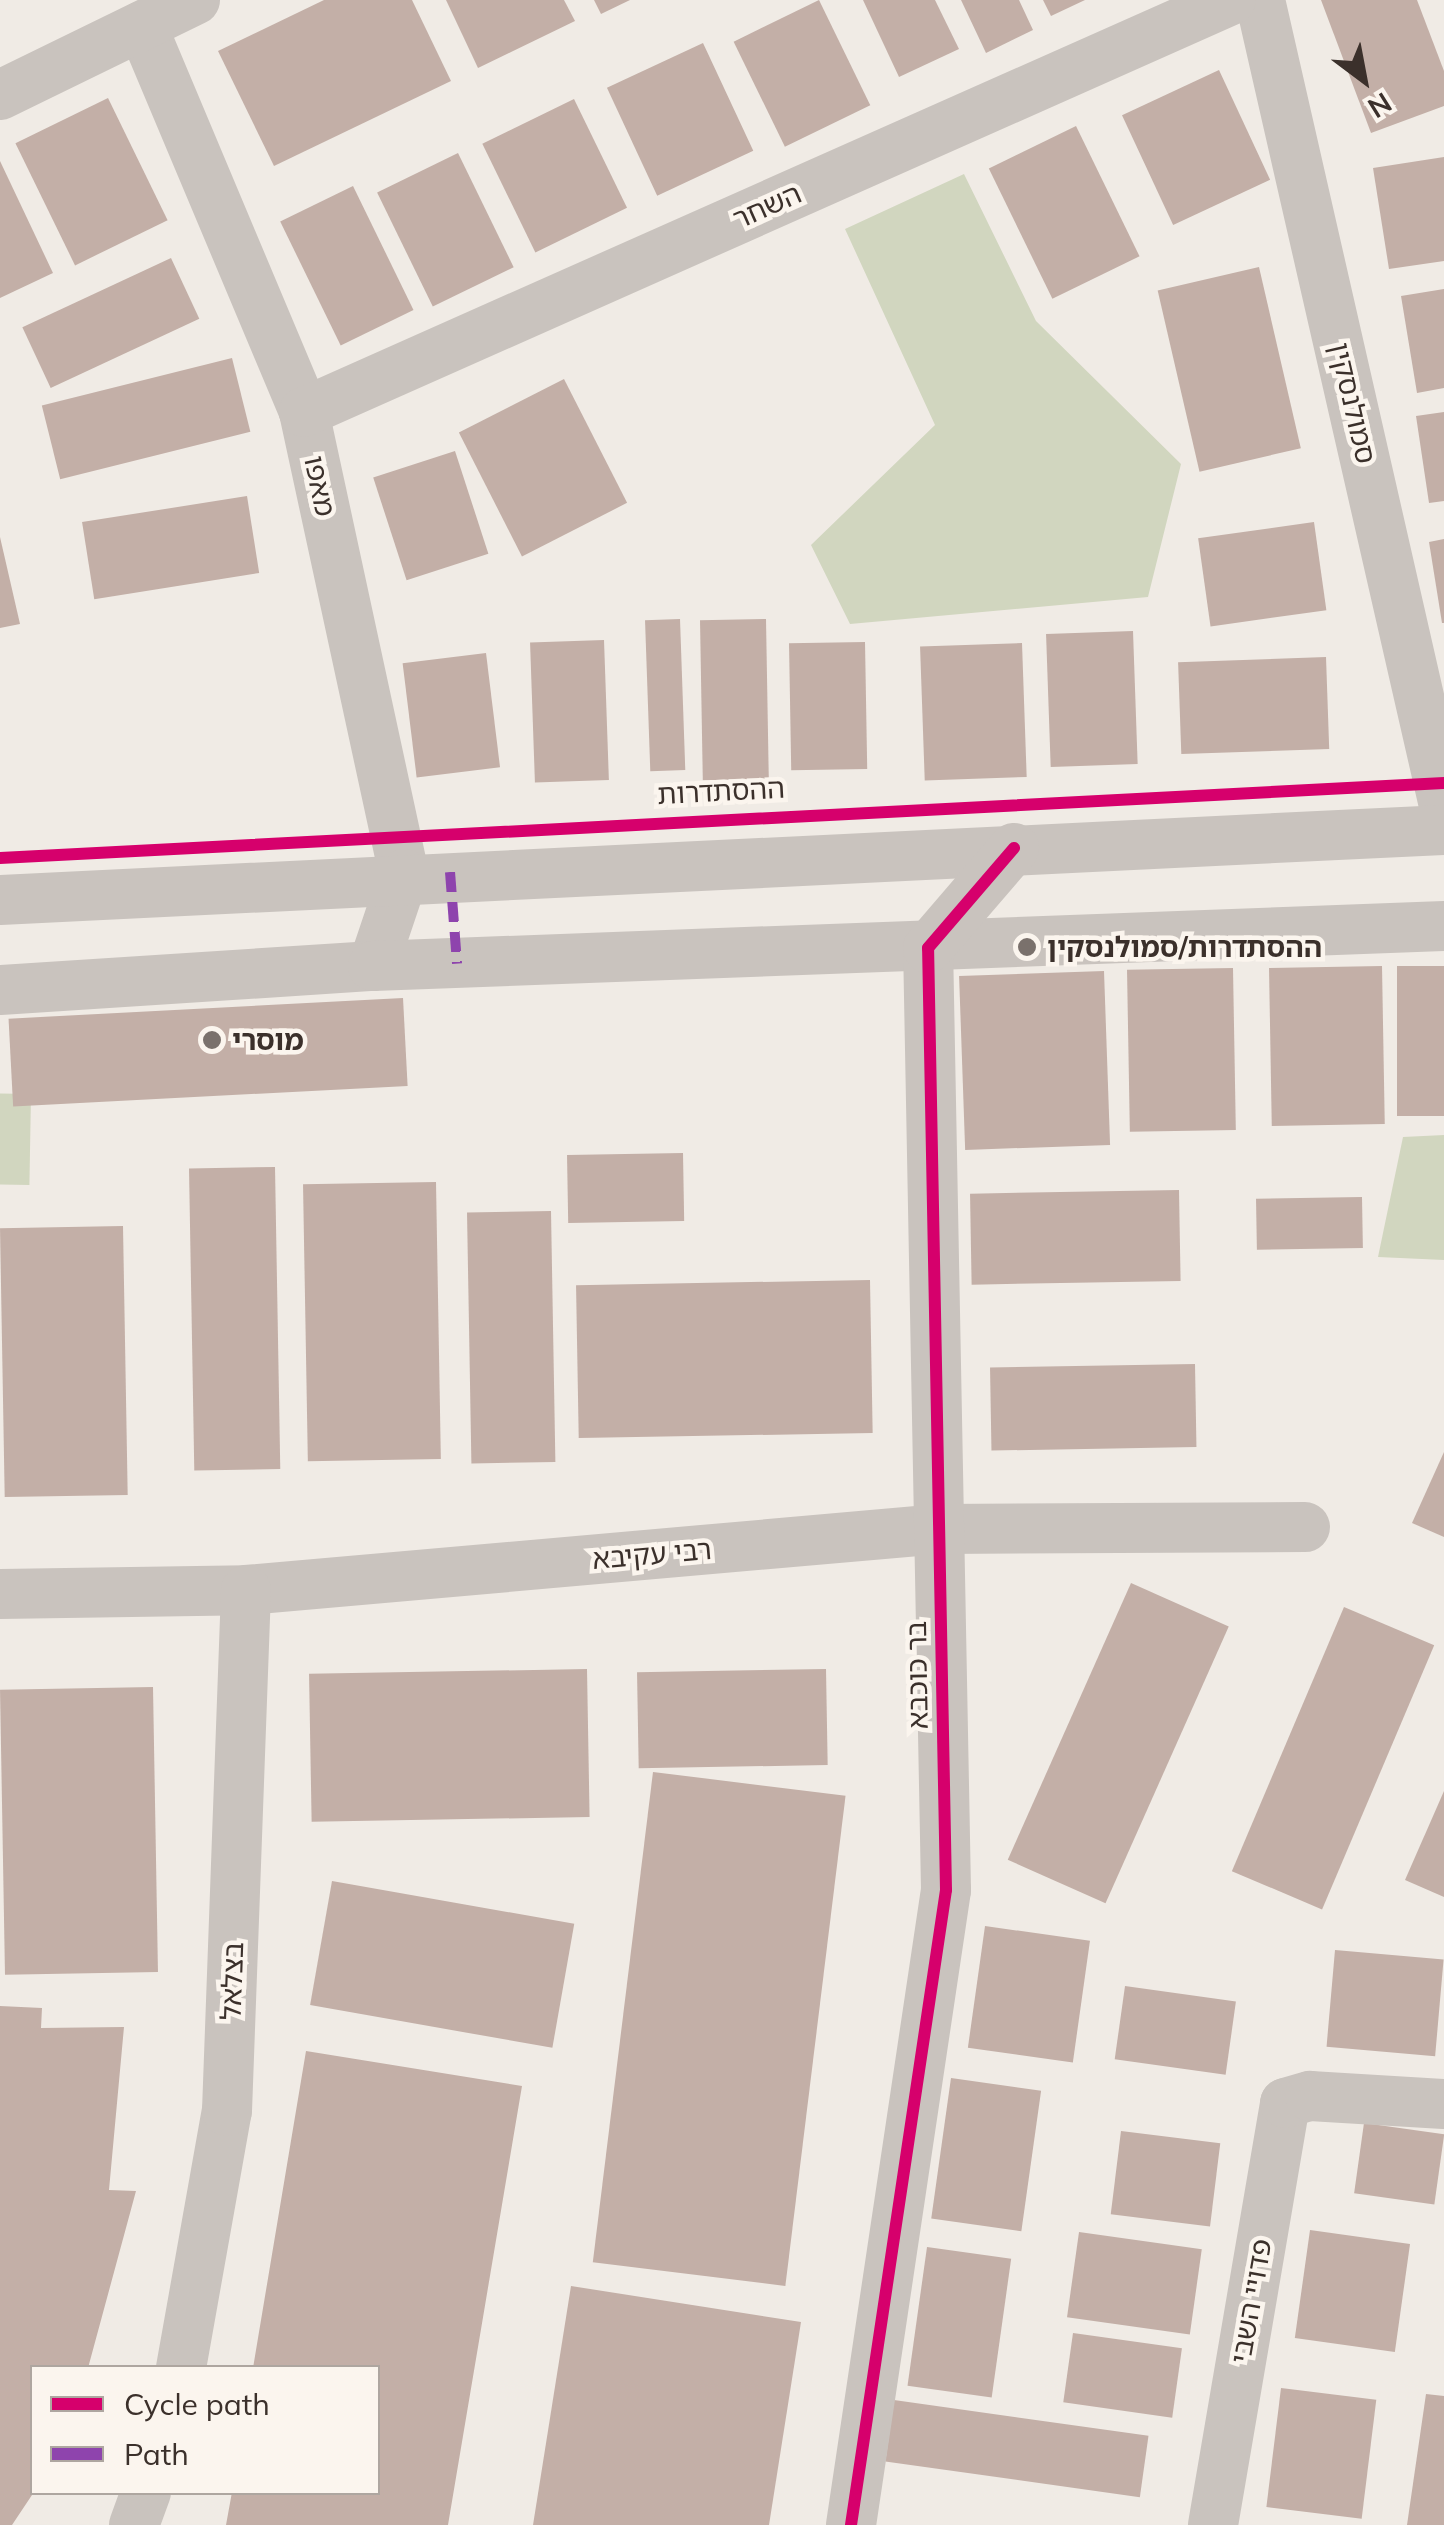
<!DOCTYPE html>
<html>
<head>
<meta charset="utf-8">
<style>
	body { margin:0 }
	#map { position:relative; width:1444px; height:2525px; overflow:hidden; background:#f0ebe5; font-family:Mulish,"Noto Sans Hebrew",sans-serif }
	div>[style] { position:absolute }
	.green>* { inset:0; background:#d1d6bf; transform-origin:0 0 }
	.building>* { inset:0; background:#c3afa7; transform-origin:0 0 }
	.minor>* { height:50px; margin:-25px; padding:0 25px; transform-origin:25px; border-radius:25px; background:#c9c3be }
	.quiet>* { height:10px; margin-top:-5px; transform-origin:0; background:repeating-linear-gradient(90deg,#8e44ad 0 20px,transparent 0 30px) }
	.cycleway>* { height:12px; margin:-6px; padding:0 6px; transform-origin:6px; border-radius:6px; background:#d6006c }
	.dots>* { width:28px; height:28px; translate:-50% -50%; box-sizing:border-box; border:5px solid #fbf5ee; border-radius:50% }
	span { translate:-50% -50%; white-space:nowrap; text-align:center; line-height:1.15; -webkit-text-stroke:9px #fbf5ee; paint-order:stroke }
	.street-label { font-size:28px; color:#3b302b }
	.poi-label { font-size:28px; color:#3b302b; font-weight:700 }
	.left { translate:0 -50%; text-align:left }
	.legend { position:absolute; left:30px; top:2365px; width:350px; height:130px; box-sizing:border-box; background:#fbf5ee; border:2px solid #aea6a0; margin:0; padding:12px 18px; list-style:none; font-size:30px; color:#3b302b }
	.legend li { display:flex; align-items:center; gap:20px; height:50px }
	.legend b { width:50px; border:2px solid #aea6a0 }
	.north { position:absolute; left:1314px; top:30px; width:100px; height:100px; -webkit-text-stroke:8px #fbf5ee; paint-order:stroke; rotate:148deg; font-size:28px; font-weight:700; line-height:40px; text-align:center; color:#3b302b }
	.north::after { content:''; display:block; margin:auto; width:35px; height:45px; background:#3b302b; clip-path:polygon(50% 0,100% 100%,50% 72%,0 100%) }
</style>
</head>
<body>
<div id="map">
	<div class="green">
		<i style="clip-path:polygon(964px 174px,1036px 321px,1181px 464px,1148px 597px,850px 624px,811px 545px,935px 425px,845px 229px)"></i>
		<i style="left:31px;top:1094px;width:91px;height:31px;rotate:91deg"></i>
		<i style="clip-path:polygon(1444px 1135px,1444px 1260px,1378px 1257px,1403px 1137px)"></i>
	</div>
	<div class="building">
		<i style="clip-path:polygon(324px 0,412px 0,451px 81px,274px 166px,218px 51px)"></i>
		<i style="clip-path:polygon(446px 0,564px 0,575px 21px,478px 68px)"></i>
		<i style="clip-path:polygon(594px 0,630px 0,601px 14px)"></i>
		<i style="left:819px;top:0;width:117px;height:95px;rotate:64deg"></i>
		<i style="clip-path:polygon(863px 0,935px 0,959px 49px,899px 77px)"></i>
		<i style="clip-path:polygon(961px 0,1019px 0,1033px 30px,986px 53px)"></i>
		<i style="clip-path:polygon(1043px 0,1085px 0,1051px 16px)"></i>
		<i style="clip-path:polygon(1321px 0,1417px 0,1444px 71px,1444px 106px,1371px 133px)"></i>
		<i style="left:703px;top:43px;width:119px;height:106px;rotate:65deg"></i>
		<i style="left:1219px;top:70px;width:121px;height:107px;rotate:65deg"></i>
		<i style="left:108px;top:98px;width:136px;height:103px;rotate:64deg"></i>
		<i style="left:574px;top:99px;width:121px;height:102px;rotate:64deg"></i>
		<i style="left:1076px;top:126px;width:145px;height:97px;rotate:64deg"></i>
		<i style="left:458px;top:153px;width:127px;height:90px;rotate:64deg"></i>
		<i style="clip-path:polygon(1444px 157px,1444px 261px,1389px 269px,1373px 168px)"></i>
		<i style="clip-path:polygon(0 161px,53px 273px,0 298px)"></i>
		<i style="left:353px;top:186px;width:138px;height:81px;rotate:64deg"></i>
		<i style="left:171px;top:258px;width:67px;height:164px;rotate:65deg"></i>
		<i style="left:1259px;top:267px;width:186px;height:104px;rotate:77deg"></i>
		<i style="clip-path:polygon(1444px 289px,1444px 388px,1417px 393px,1401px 296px)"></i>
		<i style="left:232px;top:358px;width:76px;height:196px;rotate:76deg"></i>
		<i style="left:564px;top:379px;width:139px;height:118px;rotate:63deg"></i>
		<i style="clip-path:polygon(1444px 412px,1444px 501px,1429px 503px,1416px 416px)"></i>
		<i style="left:455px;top:451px;width:108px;height:86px;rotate:72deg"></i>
		<i style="left:247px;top:496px;width:78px;height:167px;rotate:81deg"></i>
		<i style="left:1314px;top:522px;width:89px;height:117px;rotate:82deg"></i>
		<i style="clip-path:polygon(0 537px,20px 624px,0 628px)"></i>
		<i style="clip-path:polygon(1444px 539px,1444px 623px,1442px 623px,1429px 542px)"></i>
		<i style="left:680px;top:619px;width:151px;height:35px;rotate:88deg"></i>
		<i style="left:766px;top:619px;width:160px;height:66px;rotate:89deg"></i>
		<i style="left:1133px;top:631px;width:133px;height:87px;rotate:88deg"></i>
		<i style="left:604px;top:640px;width:140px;height:74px;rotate:88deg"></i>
		<i style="left:865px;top:642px;width:127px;height:76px;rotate:89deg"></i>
		<i style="left:1022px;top:643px;width:134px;height:102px;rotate:88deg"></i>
		<i style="left:486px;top:653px;width:115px;height:84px;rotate:83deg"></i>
		<i style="left:1326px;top:657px;width:92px;height:148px;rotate:88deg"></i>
		<i style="left:1382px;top:966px;width:158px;height:113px;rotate:89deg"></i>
		<i style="left:1444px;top:966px;width:150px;height:47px;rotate:90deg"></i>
		<i style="left:1233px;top:968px;width:162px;height:106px;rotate:89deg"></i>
		<i style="left:1104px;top:971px;width:174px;height:145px;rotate:88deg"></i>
		<i style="left:403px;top:998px;width:88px;height:395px;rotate:87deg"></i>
		<i style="left:683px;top:1153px;width:68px;height:116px;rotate:89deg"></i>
		<i style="left:275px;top:1167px;width:302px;height:86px;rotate:89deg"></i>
		<i style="left:436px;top:1182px;width:277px;height:133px;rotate:89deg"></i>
		<i style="left:1179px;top:1190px;width:91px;height:209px;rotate:89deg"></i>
		<i style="left:1362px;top:1197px;width:51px;height:106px;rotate:89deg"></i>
		<i style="left:551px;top:1211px;width:251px;height:84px;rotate:89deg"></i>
		<i style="left:123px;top:1226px;width:269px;height:123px;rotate:89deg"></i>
		<i style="left:870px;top:1280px;width:153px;height:294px;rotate:89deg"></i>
		<i style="left:1195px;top:1364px;width:83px;height:205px;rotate:89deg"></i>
		<i style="clip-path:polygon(1444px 1452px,1444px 1537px,1412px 1523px)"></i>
		<i style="left:1131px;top:1583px;width:107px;height:303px;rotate:24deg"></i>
		<i style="left:1344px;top:1607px;width:98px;height:287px;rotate:23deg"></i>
		<i style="left:587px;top:1669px;width:148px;height:278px;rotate:89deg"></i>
		<i style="left:826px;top:1669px;width:96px;height:189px;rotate:89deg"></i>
		<i style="left:153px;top:1687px;width:285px;height:153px;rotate:89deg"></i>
		<i style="left:653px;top:1772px;width:194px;height:494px;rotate:7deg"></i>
		<i style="clip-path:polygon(1444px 1791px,1444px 1897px,1405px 1880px)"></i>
		<i style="left:332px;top:1881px;width:246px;height:126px;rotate:10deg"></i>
		<i style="left:985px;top:1926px;width:106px;height:123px;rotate:8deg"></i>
		<i style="left:1335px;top:1950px;width:109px;height:97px;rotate:5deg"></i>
		<i style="left:1125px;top:1986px;width:112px;height:74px;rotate:8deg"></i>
		<i style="clip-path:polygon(0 2006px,42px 2008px,41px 2028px,124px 2027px,109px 2190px,136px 2191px,88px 2368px,32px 2368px,34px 2492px,12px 2525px,0 2525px)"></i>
		<i style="clip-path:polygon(306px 2051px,522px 2086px,448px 2525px,226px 2525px,232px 2492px,378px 2492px,378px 2368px,253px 2368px)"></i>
		<i style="left:951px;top:2078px;width:91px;height:142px;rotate:8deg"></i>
		<i style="left:1364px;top:2123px;width:81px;height:71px;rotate:8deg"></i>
		<i style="left:1121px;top:2131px;width:100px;height:84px;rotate:7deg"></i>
		<i style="left:1310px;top:2230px;width:101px;height:109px;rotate:8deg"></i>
		<i style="left:1079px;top:2232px;width:124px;height:86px;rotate:8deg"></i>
		<i style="left:927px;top:2247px;width:85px;height:140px;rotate:8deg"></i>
		<i style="clip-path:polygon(571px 2286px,801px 2322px,769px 2525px,533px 2525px)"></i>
		<i style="left:1073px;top:2333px;width:110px;height:70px;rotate:8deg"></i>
		<i style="left:1281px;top:2388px;width:96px;height:120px;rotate:7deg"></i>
		<i style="clip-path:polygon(1426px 2394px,1444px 2396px,1444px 2525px,1407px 2525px)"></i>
		<i style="left:894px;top:2400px;width:257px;height:62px;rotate:8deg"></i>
	</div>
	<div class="minor">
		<i style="left:1260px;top:0;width:827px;rotate:77.14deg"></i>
		<i style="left:142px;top:26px;width:419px;rotate:67.2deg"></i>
		<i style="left:304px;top:412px;width:473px;rotate:77.8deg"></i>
		<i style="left:404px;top:874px;width:97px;rotate:108.6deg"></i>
		<i style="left:0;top:95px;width:217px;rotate:-26deg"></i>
		<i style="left:304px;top:412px;width:1014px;rotate:-23.96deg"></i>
		<i style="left:0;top:900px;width:1446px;rotate:-2.78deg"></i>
		<i style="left:0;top:990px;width:374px;rotate:-3.7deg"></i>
		<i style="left:373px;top:966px;width:1072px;rotate:-2.14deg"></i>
		<i style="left:0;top:1594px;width:246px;rotate:-0.9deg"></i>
		<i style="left:246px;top:1590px;width:697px;rotate:-5.02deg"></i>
		<i style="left:940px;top:1529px;width:365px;rotate:-0.3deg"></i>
		<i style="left:181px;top:2368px;width:261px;rotate:-79.9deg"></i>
		<i style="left:227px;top:2111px;width:521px;rotate:-87.91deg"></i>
		<i style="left:134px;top:2525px;width:35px;rotate:-70deg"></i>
		<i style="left:851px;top:2525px;width:642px;rotate:-81.49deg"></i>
		<i style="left:946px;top:1890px;width:942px;rotate:-91.09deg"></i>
		<i style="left:928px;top:948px;width:132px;rotate:-49.3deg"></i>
		<i style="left:1213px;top:2525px;width:428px;rotate:-80.3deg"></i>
		<i style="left:1285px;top:2103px;width:26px;rotate:-16deg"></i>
		<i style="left:1310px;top:2096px;width:134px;rotate:3.4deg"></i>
	</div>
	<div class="quiet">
		<i style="left:450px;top:872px;width:92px;rotate:85.6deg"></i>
	</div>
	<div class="cycleway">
		<i style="left:0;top:858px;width:1446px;rotate:-2.97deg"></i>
		<i style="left:851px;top:2525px;width:642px;rotate:-81.49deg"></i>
		<i style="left:946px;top:1890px;width:942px;rotate:-91.09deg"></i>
		<i style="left:928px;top:948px;width:132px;rotate:-49.3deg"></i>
	</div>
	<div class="dots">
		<i style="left:1027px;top:947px;background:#7a716c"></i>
		<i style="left:212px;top:1040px;background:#7a716c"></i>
	</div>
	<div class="street-label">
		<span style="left:767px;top:206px;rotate:-24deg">השחר</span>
		<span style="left:1353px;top:403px;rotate:77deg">סמולנסקין</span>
		<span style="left:320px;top:486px;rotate:78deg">מאפו</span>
		<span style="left:721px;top:791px;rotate:-3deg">ההסתדרות</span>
		<span style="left:652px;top:1554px;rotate:-5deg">רבי עקיבא</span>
		<span style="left:917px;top:1675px;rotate:-91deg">בר כוכבא</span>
		<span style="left:232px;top:1981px;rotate:-88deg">בצלאל</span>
		<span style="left:1251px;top:2301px;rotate:-80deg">פדויי השבי</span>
	</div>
	<div class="poi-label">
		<span class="left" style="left:1047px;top:947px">ההסתדרות/סמולנסקין</span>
		<span class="left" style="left:232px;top:1040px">מוסרי</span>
	</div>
	<ul class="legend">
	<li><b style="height:12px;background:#d6006c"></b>Cycle path</li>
	<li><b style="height:12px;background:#8e44ad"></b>Path</li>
	</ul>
	<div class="north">N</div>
</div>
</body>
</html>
